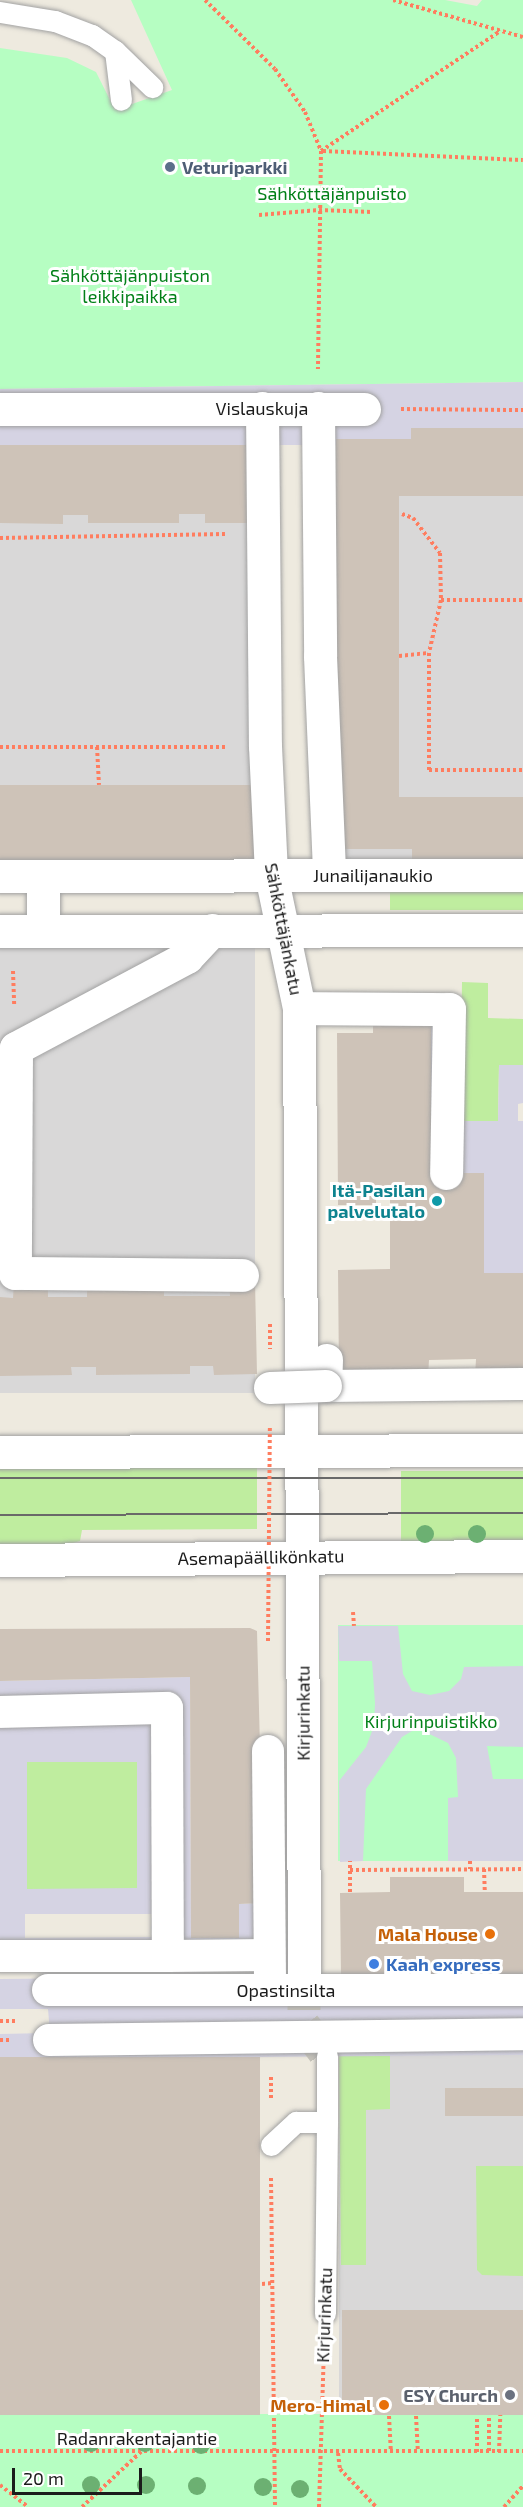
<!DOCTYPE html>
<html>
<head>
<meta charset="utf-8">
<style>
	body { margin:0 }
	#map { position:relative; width:523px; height:2507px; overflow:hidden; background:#eeeadf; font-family:"Exo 2",sans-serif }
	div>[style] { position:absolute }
	.residential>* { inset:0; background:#d9d8d8; transform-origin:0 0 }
	.grass>* { inset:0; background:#bfed9f; transform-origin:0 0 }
	.park>* { inset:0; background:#b6fec2; transform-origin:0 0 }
	.plaza>* { inset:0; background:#d5d3e3 }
	.building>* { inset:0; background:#cec3b8; transform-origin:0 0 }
	.minor-tunnel>* { height:33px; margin-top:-16.5px; transform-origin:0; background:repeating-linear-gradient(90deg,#c4c1b8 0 33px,transparent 0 49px) }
	.path>* { height:4px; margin-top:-2px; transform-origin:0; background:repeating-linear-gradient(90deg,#ff7d5f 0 3px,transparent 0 6px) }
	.roads { filter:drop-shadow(0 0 2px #a2a2a2) drop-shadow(0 0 2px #a2a2a2) }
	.service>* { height:21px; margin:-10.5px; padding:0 10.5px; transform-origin:10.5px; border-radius:10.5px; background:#fff }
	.pedestrian>* { height:32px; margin:-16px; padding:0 16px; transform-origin:16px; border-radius:16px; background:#fff }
	.minor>* { height:33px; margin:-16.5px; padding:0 16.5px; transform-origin:16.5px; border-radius:16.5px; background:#fff }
	.tertiary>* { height:33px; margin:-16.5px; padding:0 16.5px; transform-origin:16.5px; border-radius:16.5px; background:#fff }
	.tram>* { height:1.5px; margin:-0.75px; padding:0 0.75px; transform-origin:0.75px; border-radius:0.75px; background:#696969 }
	.path-bridge>* { height:4px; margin-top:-2px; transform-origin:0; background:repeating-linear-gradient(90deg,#ff7d5f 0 3px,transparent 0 6px) }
	.bridges { filter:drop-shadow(0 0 2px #a2a2a2) drop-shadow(0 0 2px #a2a2a2) }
	.pedestrian-bridge>* { height:32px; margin:-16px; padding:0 16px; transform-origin:16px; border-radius:16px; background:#fff }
	.trees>* { width:18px; height:18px; margin:-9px; border-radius:50%; background:#6cb072 }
	.dots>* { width:16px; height:16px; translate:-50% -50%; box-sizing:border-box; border:3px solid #fff; border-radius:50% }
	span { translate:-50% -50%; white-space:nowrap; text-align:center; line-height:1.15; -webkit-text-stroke:6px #fff; paint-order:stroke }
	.service-label { font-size:18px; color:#4e5e75; font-weight:700 }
	.left { translate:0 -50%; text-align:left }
	.park-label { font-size:18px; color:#028018 }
	.street-label { font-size:18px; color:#1b1b1b }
	.culture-label { font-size:18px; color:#0d838f; font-weight:700 }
	.right { translate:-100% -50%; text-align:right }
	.food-label { font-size:18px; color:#c56008; font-weight:700 }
	.shop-label { font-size:18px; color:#366cbe; font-weight:700 }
	.worship-label { font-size:18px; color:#5b616d; font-weight:700 }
	.scale { position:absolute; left:12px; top:2468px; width:130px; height:27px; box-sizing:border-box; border:3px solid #1b1b1b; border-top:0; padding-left:8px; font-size:18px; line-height:21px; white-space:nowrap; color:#1b1b1b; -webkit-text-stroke:4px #fff; paint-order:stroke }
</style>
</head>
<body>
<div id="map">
	<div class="residential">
		<i style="left:336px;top:428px;width:187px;height:439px"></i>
		<i style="left:0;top:432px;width:253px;height:436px"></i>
		<i style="left:255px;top:942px;width:451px;height:255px;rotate:90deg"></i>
		<i style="left:523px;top:2055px;width:360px;height:184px;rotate:90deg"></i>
	</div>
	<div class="grass">
		<i style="left:390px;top:891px;width:133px;height:19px"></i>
		<i style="clip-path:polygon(462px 982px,488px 983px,488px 1018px,523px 1019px,523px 1065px,499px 1065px,498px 1121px,460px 1121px)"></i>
		<i style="clip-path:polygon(0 1467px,257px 1468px,257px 1529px,82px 1530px,80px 1541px,48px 1550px,0 1551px)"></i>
		<i style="left:401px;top:1471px;width:122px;height:75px"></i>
		<i style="left:27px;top:1762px;width:110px;height:127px"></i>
		<i style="clip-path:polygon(339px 2056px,390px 2056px,390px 2109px,366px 2110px,366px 2265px,341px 2265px)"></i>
		<i style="clip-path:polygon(476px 2166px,523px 2166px,523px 2276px,482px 2275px,477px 2270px)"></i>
	</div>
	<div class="park">
		<i style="clip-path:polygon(131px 0,445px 0,477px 6px,482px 0,523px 0,523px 382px,0 389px,0 48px,67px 58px,96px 72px,115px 110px,172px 90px)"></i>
		<i style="left:523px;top:1625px;width:236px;height:185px;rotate:90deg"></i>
		<i style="left:0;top:2414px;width:523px;height:93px"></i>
	</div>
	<div class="plaza">
		<i style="clip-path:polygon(523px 382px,523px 428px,412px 428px,411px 439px,336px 439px,336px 445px,0 445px,0 389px)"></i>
		<i style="clip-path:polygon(431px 1020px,461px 1021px,460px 1121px,498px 1121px,499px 1065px,523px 1065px,523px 1103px,518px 1104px,518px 1121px,523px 1121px,523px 1273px,484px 1273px,484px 1173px,431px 1173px)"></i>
		<i style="clip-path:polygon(338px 1626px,398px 1626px,403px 1674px,412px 1691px,430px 1695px,449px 1691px,461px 1679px,464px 1667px,523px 1666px,523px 1747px,487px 1746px,493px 1779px,523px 1779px,523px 1861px,448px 1861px,448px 1798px,458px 1797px,456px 1758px,448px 1743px,417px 1728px,402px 1737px,366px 1789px,363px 1861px,340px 1862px,339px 1781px,366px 1747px,374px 1726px,375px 1703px,372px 1661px,339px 1661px)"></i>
		<i style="clip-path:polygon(evenodd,190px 1677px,191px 1937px,238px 1938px,239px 1904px,264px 1903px,270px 1967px,0 1970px,0 1681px,190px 1677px,27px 1762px,137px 1762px,137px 1888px,27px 1889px,27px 1762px,190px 1677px,25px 1914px,154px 1914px,151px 1928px,155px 1937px,25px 1938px,25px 1914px)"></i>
		<i style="clip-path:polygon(523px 1974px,523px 2055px,0 2059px,0 2034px,48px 2033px,49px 2021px,48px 2009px,0 2009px,0 1979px)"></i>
	</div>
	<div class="building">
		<i style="clip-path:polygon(411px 428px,523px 428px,523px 496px,399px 496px,399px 797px,523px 797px,523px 868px,412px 868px,412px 849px,337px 849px,336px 439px,411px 439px)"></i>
		<i style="clip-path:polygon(0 445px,250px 445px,250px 523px,205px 523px,205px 514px,179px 514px,179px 523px,88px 523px,88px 515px,63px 515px,63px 524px,0 523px)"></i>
		<i style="left:0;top:785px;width:255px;height:77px"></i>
		<i style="clip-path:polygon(431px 1020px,431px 1173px,484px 1173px,484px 1273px,523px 1273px,523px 1376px,475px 1376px,476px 1359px,429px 1360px,428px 1376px,339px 1376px,338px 1270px,390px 1269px,390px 1197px,376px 1197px,376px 1205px,338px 1205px,337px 1033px,373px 1033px,373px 1021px)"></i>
		<i style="clip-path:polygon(164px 1281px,164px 1296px,230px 1296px,229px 1281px,255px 1281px,257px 1374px,214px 1375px,213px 1366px,190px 1366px,190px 1374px,96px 1375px,96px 1367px,71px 1367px,72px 1375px,0 1376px,0 1297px,13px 1298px,14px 1283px,48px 1282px,48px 1297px,87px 1297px,87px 1282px)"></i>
		<i style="clip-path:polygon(250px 1628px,257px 1631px,264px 1903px,239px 1904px,239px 1938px,191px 1938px,190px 1677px,0 1681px,0 1629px)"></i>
		<i style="clip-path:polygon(390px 1877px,464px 1877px,464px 1892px,523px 1892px,523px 1974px,341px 1976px,340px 1893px,390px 1892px)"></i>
		<i style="left:260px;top:2057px;width:358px;height:260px;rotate:90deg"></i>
		<i style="left:523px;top:2088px;width:28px;height:78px;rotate:90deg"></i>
		<i style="left:523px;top:2310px;width:105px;height:181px;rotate:90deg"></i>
	</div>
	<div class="minor-tunnel">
		<i style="left:304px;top:1977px;width:48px;rotate:90deg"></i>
		<i style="left:304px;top:2025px;width:39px;rotate:53deg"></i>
	</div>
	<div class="path">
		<i style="left:205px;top:0;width:98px;rotate:44.6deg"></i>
		<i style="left:275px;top:69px;width:52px;rotate:55.1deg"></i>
		<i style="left:305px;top:112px;width:42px;rotate:67.7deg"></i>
		<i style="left:321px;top:151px;width:218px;rotate:90.8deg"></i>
		<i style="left:393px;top:0;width:135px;rotate:15.9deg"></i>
		<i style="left:321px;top:151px;width:216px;rotate:-33.8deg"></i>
		<i style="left:323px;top:151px;width:200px;rotate:2.6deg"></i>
		<i style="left:259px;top:215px;width:60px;rotate:-4.8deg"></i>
		<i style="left:319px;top:210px;width:53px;rotate:2.2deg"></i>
		<i style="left:401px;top:409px;width:122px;rotate:0.5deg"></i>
		<i style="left:402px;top:514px;width:12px;rotate:20deg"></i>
		<i style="left:413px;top:518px;width:44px;rotate:52.4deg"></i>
		<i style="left:440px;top:553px;width:47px;rotate:88.8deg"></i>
		<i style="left:441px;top:600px;width:54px;rotate:102.8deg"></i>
		<i style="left:429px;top:653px;width:117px;rotate:90deg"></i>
		<i style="left:429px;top:770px;width:94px"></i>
		<i style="left:0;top:538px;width:225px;rotate:-1deg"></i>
		<i style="left:441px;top:600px;width:82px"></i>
		<i style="left:399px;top:656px;width:30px;rotate:-6deg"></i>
		<i style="left:0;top:747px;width:227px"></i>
		<i style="left:97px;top:747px;width:38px;rotate:87deg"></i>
		<i style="left:13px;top:971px;width:34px;rotate:88deg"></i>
		<i style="left:353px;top:1612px;width:14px;rotate:86deg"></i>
		<i style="left:470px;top:1861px;width:8px;rotate:90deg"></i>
		<i style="left:484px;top:1869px;width:23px;rotate:88deg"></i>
		<i style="left:350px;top:1870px;width:173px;rotate:-0.3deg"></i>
		<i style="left:350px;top:1892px;width:31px;rotate:-90deg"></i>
		<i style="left:0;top:2021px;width:17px"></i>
		<i style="left:0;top:2040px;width:11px"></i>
		<i style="left:271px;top:2098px;width:22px;rotate:-90deg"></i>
		<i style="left:271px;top:2178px;width:329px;rotate:89.3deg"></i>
		<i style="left:262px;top:2284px;width:10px;rotate:-6deg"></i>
		<i style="left:389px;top:2416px;width:36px;rotate:87deg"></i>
		<i style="left:416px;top:2416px;width:36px;rotate:87deg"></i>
		<i style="left:0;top:2451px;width:523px"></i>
		<i style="left:489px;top:2451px;width:35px;rotate:-90deg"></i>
		<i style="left:477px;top:2452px;width:36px;rotate:-90deg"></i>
		<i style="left:499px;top:2452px;width:37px;rotate:-88deg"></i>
		<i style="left:338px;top:2453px;width:16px;rotate:83deg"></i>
		<i style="left:340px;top:2469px;width:52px;rotate:46.5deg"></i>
		<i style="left:0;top:2485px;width:36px;rotate:38deg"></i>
		<i style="left:82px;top:2507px;width:83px;rotate:-43.1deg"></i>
		<i style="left:319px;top:2507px;width:163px;rotate:-88.2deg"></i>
		<i style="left:504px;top:2507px;width:28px;rotate:-48deg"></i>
	</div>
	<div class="roads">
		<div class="service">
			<i style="left:0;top:12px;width:56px;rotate:9.3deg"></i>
			<i style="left:55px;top:21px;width:40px;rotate:21deg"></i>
			<i style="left:92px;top:35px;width:28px;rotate:35deg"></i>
			<i style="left:115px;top:51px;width:49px;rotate:83deg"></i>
			<i style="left:115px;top:51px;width:52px;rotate:44.2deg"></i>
			<i style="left:271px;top:2145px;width:34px;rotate:-43deg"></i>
			<i style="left:296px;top:2122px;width:31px"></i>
			<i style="left:327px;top:2122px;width:66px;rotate:-90deg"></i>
			<i style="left:325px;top:2313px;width:191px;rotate:-89.4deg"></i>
		</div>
		<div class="pedestrian">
			<i style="left:327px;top:1360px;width:26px;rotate:92deg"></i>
			<i style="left:326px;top:1386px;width:197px;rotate:-0.6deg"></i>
			<i style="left:0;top:1712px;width:167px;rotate:-1.4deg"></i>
			<i style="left:167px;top:1708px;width:248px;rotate:89.8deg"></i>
			<i style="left:168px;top:1956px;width:101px;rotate:-0.6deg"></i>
			<i style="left:268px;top:1751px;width:224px;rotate:89.5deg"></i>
			<i style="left:0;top:1956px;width:168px"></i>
			<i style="left:48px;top:1990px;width:475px"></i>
			<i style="left:49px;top:2040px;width:474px;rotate:-0.7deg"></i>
		</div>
		<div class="minor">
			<i style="left:262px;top:408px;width:338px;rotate:89.5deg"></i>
			<i style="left:265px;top:746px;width:129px;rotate:87.3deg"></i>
			<i style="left:271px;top:875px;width:136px;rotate:78.1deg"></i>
			<i style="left:299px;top:1008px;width:969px;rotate:89.7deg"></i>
			<i style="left:318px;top:408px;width:248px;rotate:89.5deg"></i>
			<i style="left:320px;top:656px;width:219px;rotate:87.6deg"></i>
			<i style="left:0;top:409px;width:364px"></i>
			<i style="left:523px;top:875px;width:480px;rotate:179.9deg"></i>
			<i style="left:43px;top:876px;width:55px;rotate:90deg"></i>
			<i style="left:43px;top:931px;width:480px;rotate:-0.1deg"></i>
			<i style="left:0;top:876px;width:43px"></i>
			<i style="left:212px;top:930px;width:37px;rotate:133deg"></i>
			<i style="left:187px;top:957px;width:194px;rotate:152deg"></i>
			<i style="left:16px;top:1048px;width:225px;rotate:90.3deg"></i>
			<i style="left:15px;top:1273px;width:227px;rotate:0.5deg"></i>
			<i style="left:0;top:931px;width:43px"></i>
			<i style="left:299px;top:1008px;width:150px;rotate:0.4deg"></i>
			<i style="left:449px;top:1009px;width:164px;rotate:91deg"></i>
		</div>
		<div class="tertiary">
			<i style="left:0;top:1452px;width:523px;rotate:-0.22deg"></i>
			<i style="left:0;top:1560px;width:523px;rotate:-0.44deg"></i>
		</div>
	</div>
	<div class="tram">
		<i style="left:0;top:1478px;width:523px"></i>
		<i style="left:0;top:1515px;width:523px;rotate:-0.22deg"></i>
	</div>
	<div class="path-bridge">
		<i style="left:270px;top:1324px;width:25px;rotate:90deg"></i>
		<i style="left:268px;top:1641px;width:215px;rotate:-89.5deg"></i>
	</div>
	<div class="bridges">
		<div class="pedestrian-bridge">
			<i style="left:270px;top:1388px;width:56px;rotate:-2deg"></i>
		</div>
	</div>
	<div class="trees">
		<i style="left:425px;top:1534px"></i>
		<i style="left:477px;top:1534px"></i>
		<i style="left:91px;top:2443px"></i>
		<i style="left:145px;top:2443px"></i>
		<i style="left:201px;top:2445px"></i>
		<i style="left:91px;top:2485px"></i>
		<i style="left:146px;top:2485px"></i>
		<i style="left:197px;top:2486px"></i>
		<i style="left:263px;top:2487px"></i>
		<i style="left:300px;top:2489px"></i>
	</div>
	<div class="dots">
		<i style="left:170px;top:167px;background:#5c6f8a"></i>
		<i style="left:437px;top:1201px;background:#0f9aa8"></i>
		<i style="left:490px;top:1934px;background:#e8710a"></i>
		<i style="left:374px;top:1964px;background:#3f7fe0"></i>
		<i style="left:510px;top:2395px;background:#6b7280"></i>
		<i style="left:384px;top:2405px;background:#e8710a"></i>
	</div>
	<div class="service-label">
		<span class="left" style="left:182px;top:167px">Veturiparkki</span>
	</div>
	<div class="park-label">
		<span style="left:332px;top:193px">Sähköttäjänpuisto</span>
		<span style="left:130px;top:286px">Sähköttäjänpuiston<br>leikkipaikka</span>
		<span style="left:431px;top:1721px">Kirjurinpuistikko</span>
	</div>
	<div class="street-label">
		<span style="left:262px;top:408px">Vislauskuja</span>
		<span style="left:373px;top:875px">Junailijanaukio</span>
		<span style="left:284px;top:929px;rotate:79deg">Sähköttäjänkatu</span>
		<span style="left:261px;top:1557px;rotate:-1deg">Asemapäällikönkatu</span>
		<span style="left:303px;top:1713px;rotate:-90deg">Kirjurinkatu</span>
		<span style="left:286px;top:1990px">Opastinsilta</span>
		<span style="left:324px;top:2315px;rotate:-88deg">Kirjurinkatu</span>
		<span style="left:137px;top:2438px">Radanrakentajantie</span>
	</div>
	<div class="culture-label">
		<span class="right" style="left:425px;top:1201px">Itä-Pasilan<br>palvelutalo</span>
	</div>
	<div class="food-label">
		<span class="right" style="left:478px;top:1934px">Mala House</span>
		<span class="right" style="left:372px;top:2405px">Mero-Himal</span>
	</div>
	<div class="shop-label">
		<span class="left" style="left:386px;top:1964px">Kaah express</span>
	</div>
	<div class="worship-label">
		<span class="right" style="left:498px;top:2395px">ESY Church</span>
	</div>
	<div class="scale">20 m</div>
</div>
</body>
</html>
